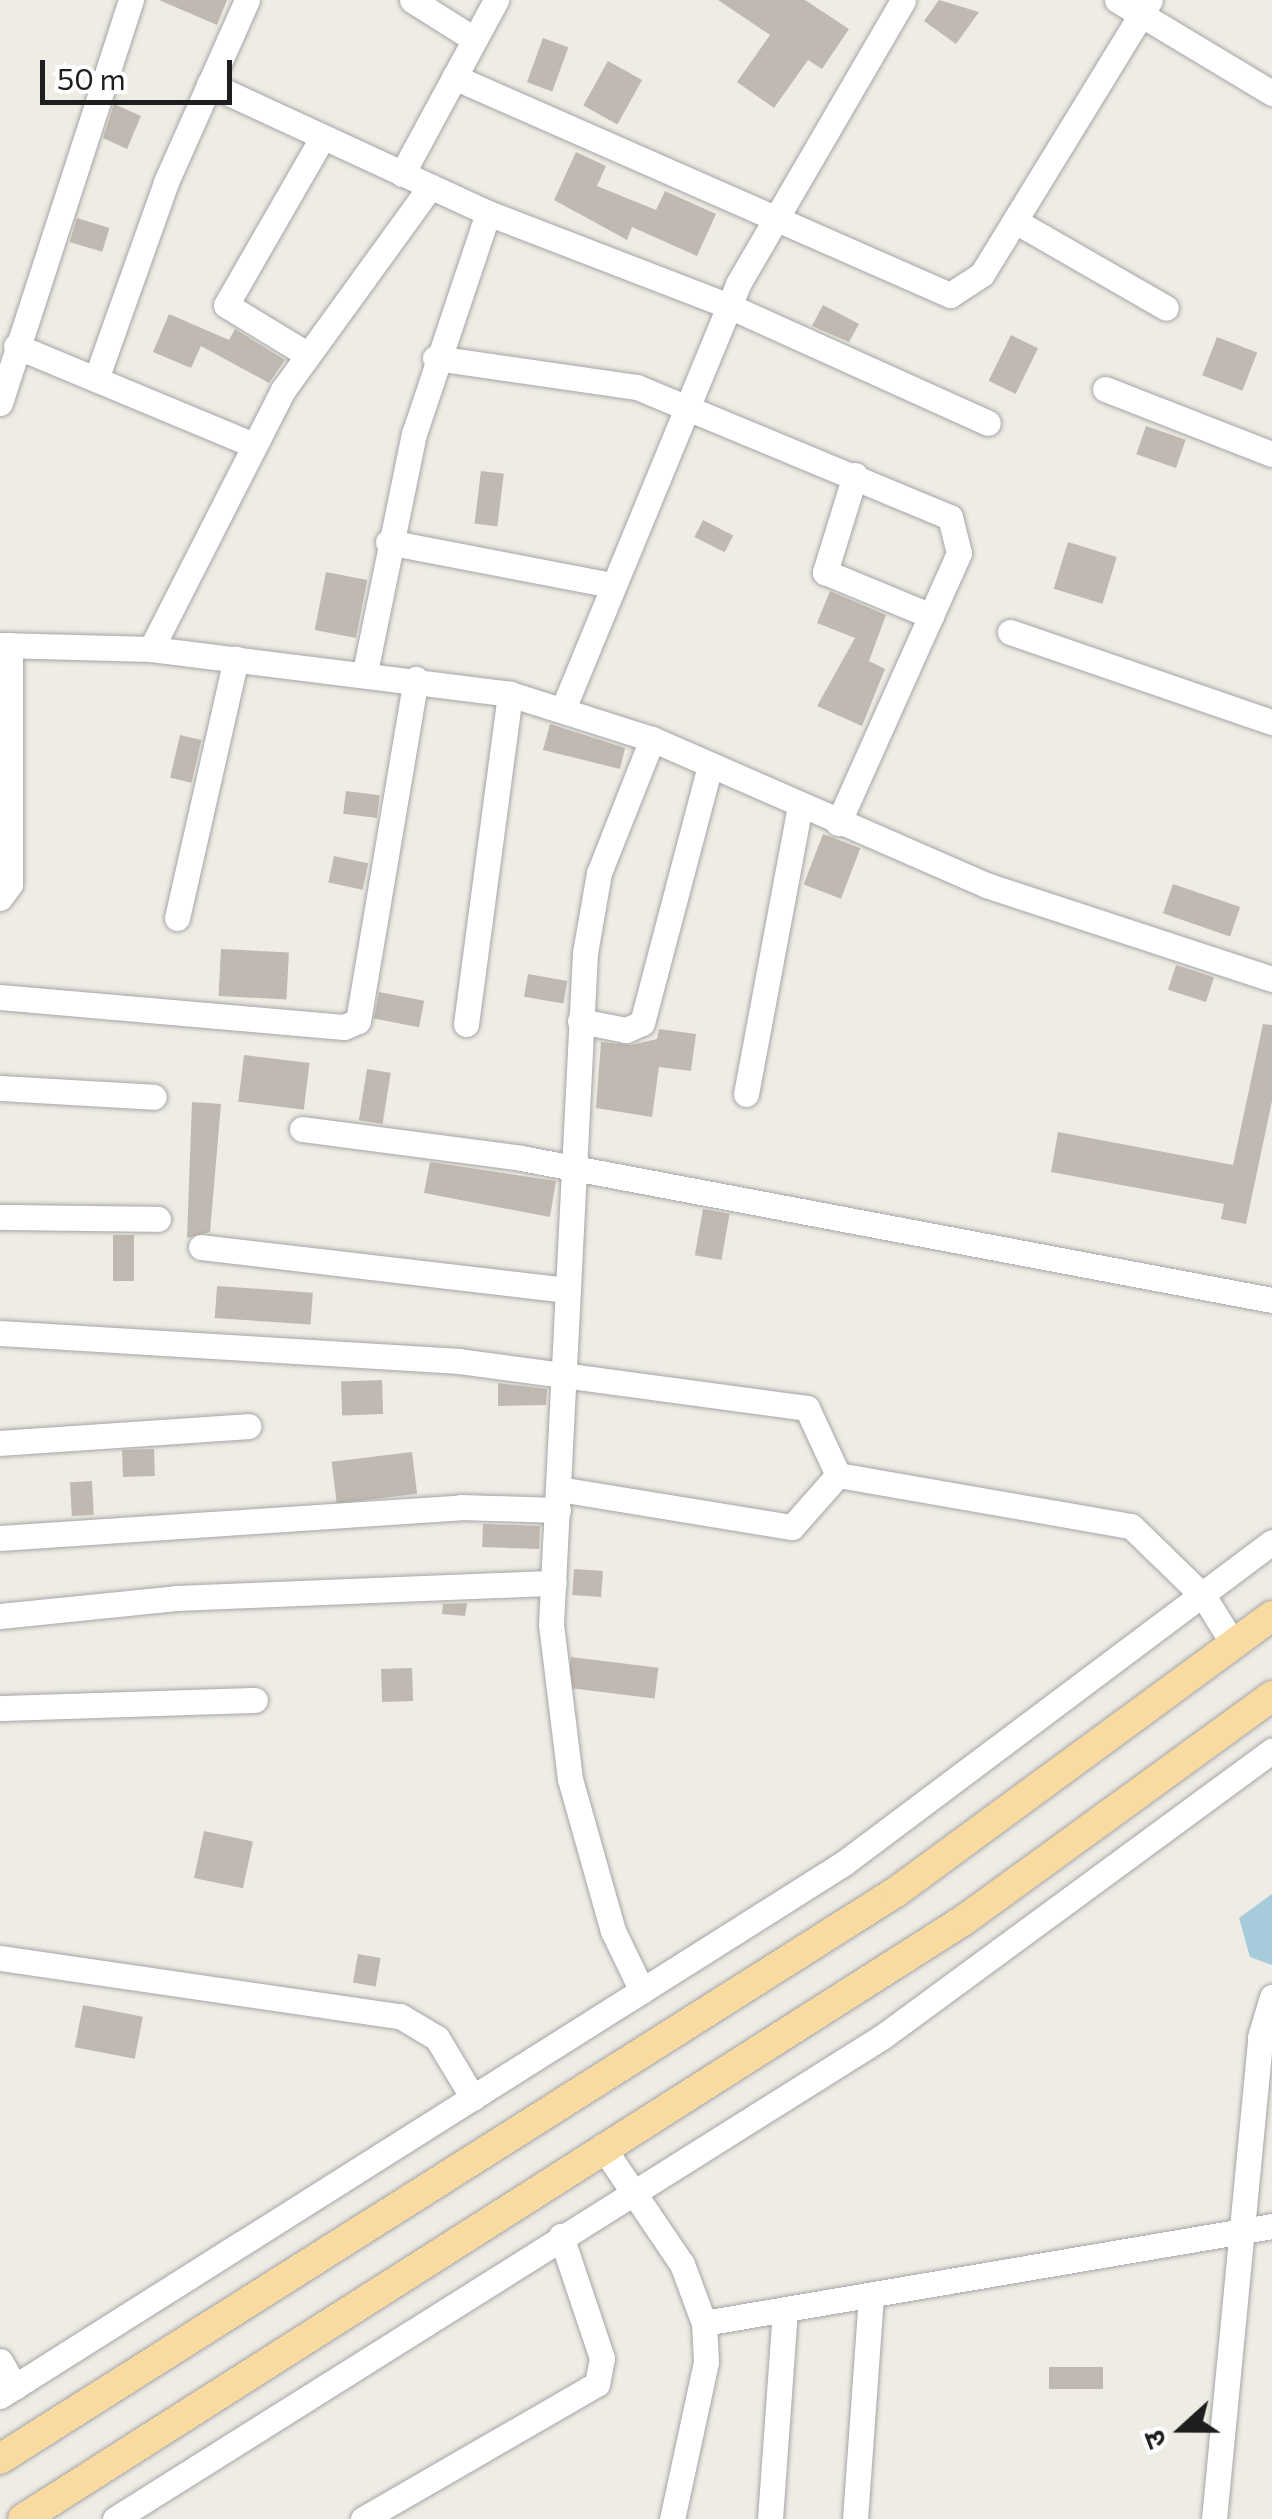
<!DOCTYPE html>
<html>
<head>
<meta charset="utf-8">
<style>
	body { margin:0 }
	#map { position:relative; width:1272px; height:2519px; overflow:hidden; background:#efece5; font-family:Commissioner,"Noto Sans Devanagari",sans-serif }
	div>[style] { position:absolute }
	.water>* { inset:0; background:#a6cbdb }
	.building>* { inset:0; background:#c0b9b1; transform-origin:0 0 }
	.roads { filter:drop-shadow(0 0 2px #a5a5a5) drop-shadow(0 0 2px #a5a5a5) }
	.minor>* { height:25px; margin:-12.5px; padding:0 12.5px; transform-origin:12.5px; border-radius:12.5px; background:#fff }
	.major>* { height:30px; margin:-15px; padding:0 15px; transform-origin:15px; border-radius:15px; background:#f9daa0 }
	span { translate:-50% -50%; white-space:nowrap; text-align:center; line-height:1.15; -webkit-text-stroke:9px #fff; paint-order:stroke }
	.north { position:absolute; left:1132px; top:2379px; width:100px; height:100px; -webkit-text-stroke:8px #fff; paint-order:stroke; rotate:249deg; font-size:28px; font-weight:700; line-height:40px; text-align:center; color:#1e1e1e }
	.north::after { content:''; display:block; margin:auto; width:35px; height:45px; background:#1e1e1e; clip-path:polygon(50% 0,100% 100%,50% 72%,0 100%) }
	.scale { position:absolute; left:40px; top:60px; width:192px; height:45px; box-sizing:border-box; border:5px solid #1e1e1e; border-top:0; padding-left:12px; font-size:30px; line-height:35px; white-space:nowrap; color:#1e1e1e; -webkit-text-stroke:8px #fff; paint-order:stroke }
</style>
</head>
<body>
<div id="map">
	<div class="water">
		<i style="clip-path:polygon(1272px 1894px,1272px 1965px,1250px 1957px,1239px 1918px)"></i>
	</div>
	<div class="building">
		<i style="clip-path:polygon(159px 0,227px 0,217px 25px)"></i>
		<i style="clip-path:polygon(718px 0,805px 0,849px 29px,822px 69px,808px 60px,774px 108px,737px 82px,770px 35px)"></i>
		<i style="clip-path:polygon(939px 0,979px 12px,956px 44px,924px 21px)"></i>
		<i style="left:543px;top:38px;width:27px;height:47px;rotate:20deg"></i>
		<i style="left:608px;top:61px;width:39px;height:51px;rotate:29deg"></i>
		<i style="clip-path:polygon(114px 104px,141px 116px,127px 149px,103px 138px)"></i>
		<i style="clip-path:polygon(576px 152px,606px 166px,597px 186px,656px 210px,665px 191px,716px 214px,697px 256px,632px 227px,627px 240px,554px 200px)"></i>
		<i style="left:77px;top:218px;width:34px;height:25px;rotate:17deg"></i>
		<i style="clip-path:polygon(823px 305px,859px 324px,849px 342px,812px 326px)"></i>
		<i style="clip-path:polygon(169px 314px,229px 340px,235px 329px,285px 360px,269px 383px,201px 346px,191px 368px,153px 352px)"></i>
		<i style="left:1011px;top:335px;width:30px;height:51px;rotate:26deg"></i>
		<i style="left:1217px;top:337px;width:43px;height:41px;rotate:21deg"></i>
		<i style="left:1146px;top:426px;width:42px;height:30px;rotate:19deg"></i>
		<i style="left:481px;top:471px;width:23px;height:53px;rotate:7deg"></i>
		<i style="left:703px;top:520px;width:34px;height:19px;rotate:27deg"></i>
		<i style="left:1068px;top:542px;width:51px;height:49px;rotate:17deg"></i>
		<i style="left:326px;top:572px;width:42px;height:59px;rotate:11deg"></i>
		<i style="clip-path:polygon(830px 591px,886px 615px,869px 661px,885px 669px,862px 726px,817px 706px,855px 638px,817px 623px)"></i>
		<i style="clip-path:polygon(550px 724px,625px 748px,620px 769px,543px 750px)"></i>
		<i style="left:180px;top:735px;width:22px;height:44px;rotate:13deg"></i>
		<i style="left:346px;top:791px;width:34px;height:23px;rotate:7deg"></i>
		<i style="left:823px;top:834px;width:40px;height:54px;rotate:21deg"></i>
		<i style="left:334px;top:856px;width:35px;height:27px;rotate:12deg"></i>
		<i style="left:1173px;top:884px;width:71px;height:31px;rotate:19deg"></i>
		<i style="left:221px;top:949px;width:68px;height:47px;rotate:3deg"></i>
		<i style="left:1176px;top:965px;width:40px;height:26px;rotate:18deg"></i>
		<i style="left:528px;top:974px;width:40px;height:23px;rotate:10deg"></i>
		<i style="left:379px;top:992px;width:46px;height:27px;rotate:11deg"></i>
		<i style="clip-path:polygon(1263px 1024px,1272px 1025px,1272px 1101px,1246px 1224px,1221px 1219px,1224px 1204px,1051px 1172px,1058px 1132px,1233px 1165px)"></i>
		<i style="clip-path:polygon(659px 1029px,696px 1034px,691px 1071px,659px 1067px,652px 1117px,596px 1108px,601px 1042px,631px 1045px,657px 1039px)"></i>
		<i style="left:244px;top:1055px;width:66px;height:47px;rotate:7deg"></i>
		<i style="left:367px;top:1069px;width:24px;height:52px;rotate:9deg"></i>
		<i style="clip-path:polygon(192px 1102px,221px 1104px,210px 1232px,187px 1238px)"></i>
		<i style="clip-path:polygon(430px 1162px,556px 1181px,550px 1217px,424px 1193px)"></i>
		<i style="left:703px;top:1209px;width:27px;height:47px;rotate:10deg"></i>
		<i style="left:113px;top:1235px;width:21px;height:46px"></i>
		<i style="left:217px;top:1286px;width:96px;height:32px;rotate:4deg"></i>
		<i style="left:382px;top:1380px;width:34px;height:41px;rotate:88deg"></i>
		<i style="clip-path:polygon(498px 1383px,547px 1389px,546px 1405px,498px 1406px)"></i>
		<i style="left:154px;top:1449px;width:27px;height:32px;rotate:88deg"></i>
		<i style="left:412px;top:1452px;width:42px;height:81px;rotate:83deg"></i>
		<i style="left:92px;top:1481px;width:34px;height:22px;rotate:87deg"></i>
		<i style="left:483px;top:1524px;width:57px;height:23px;rotate:2deg"></i>
		<i style="left:574px;top:1569px;width:29px;height:26px;rotate:4deg"></i>
		<i style="clip-path:polygon(467px 1603px,465px 1616px,442px 1614px,443px 1604px)"></i>
		<i style="left:571px;top:1657px;width:88px;height:31px;rotate:7deg"></i>
		<i style="left:412px;top:1668px;width:33px;height:31px;rotate:88deg"></i>
		<i style="left:204px;top:1831px;width:50px;height:48px;rotate:12deg"></i>
		<i style="left:358px;top:1954px;width:23px;height:29px;rotate:10deg"></i>
		<i style="left:83px;top:2005px;width:61px;height:43px;rotate:11deg"></i>
		<i style="left:1103px;top:2367px;width:22px;height:54px;rotate:90deg"></i>
	</div>
	<div class="roads">
		<div class="minor">
			<i style="left:412px;top:0;width:73px;rotate:32.2deg"></i>
			<i style="left:1117px;top:0;width:181px;rotate:31deg"></i>
			<i style="left:454px;top:77px;width:542px;rotate:23.73deg"></i>
			<i style="left:950px;top:295px;width:38px;rotate:-33deg"></i>
			<i style="left:982px;top:274px;width:321px;rotate:-58.5deg"></i>
			<i style="left:209px;top:84px;width:307px;rotate:24.8deg"></i>
			<i style="left:488px;top:213px;width:258px;rotate:21.1deg"></i>
			<i style="left:729px;top:306px;width:284px;rotate:24.3deg"></i>
			<i style="left:402px;top:174px;width:198px;rotate:-61.6deg"></i>
			<i style="left:1015px;top:221px;width:174px;rotate:29.9deg"></i>
			<i style="left:16px;top:346px;width:256px;rotate:22.6deg"></i>
			<i style="left:305px;top:353px;width:92px;rotate:-148.7deg"></i>
			<i style="left:226px;top:305px;width:193px;rotate:-60.1deg"></i>
			<i style="left:435px;top:358px;width:204px;rotate:8.2deg"></i>
			<i style="left:637px;top:387px;width:339px;rotate:22.6deg"></i>
			<i style="left:950px;top:517px;width:37px;rotate:76deg"></i>
			<i style="left:959px;top:553px;width:296px;rotate:114.1deg"></i>
			<i style="left:96px;top:379px;width:209px;rotate:-70.4deg"></i>
			<i style="left:166px;top:182px;width:199px;rotate:-66deg"></i>
			<i style="left:1105px;top:389px;width:179px;rotate:21.3deg"></i>
			<i style="left:0;top:403px;width:424px;rotate:-72deg"></i>
			<i style="left:855px;top:475px;width:102px;rotate:107.2deg"></i>
			<i style="left:825px;top:572px;width:115px;rotate:22.5deg"></i>
			<i style="left:388px;top:542px;width:227px;rotate:10.9deg"></i>
			<i style="left:1010px;top:632px;width:277px;rotate:19deg"></i>
			<i style="left:0;top:645px;width:151px;rotate:1.5deg"></i>
			<i style="left:151px;top:649px;width:362px;rotate:7.1deg"></i>
			<i style="left:510px;top:694px;width:149px;rotate:17.6deg"></i>
			<i style="left:652px;top:739px;width:365px;rotate:23.6deg"></i>
			<i style="left:986px;top:885px;width:301px;rotate:18.2deg"></i>
			<i style="left:151px;top:649px;width:291px;rotate:-63deg"></i>
			<i style="left:283px;top:390px;width:251px;rotate:-54.1deg"></i>
			<i style="left:365px;top:672px;width:243px;rotate:-78.4deg"></i>
			<i style="left:414px;top:434px;width:233px;rotate:-71.5deg"></i>
			<i style="left:563px;top:709px;width:460px;rotate:-67.6deg"></i>
			<i style="left:738px;top:284px;width:328px;rotate:-59.8deg"></i>
			<i style="left:0;top:898px;width:17px;rotate:-54deg"></i>
			<i style="left:10px;top:884px;width:239px;rotate:-90deg"></i>
			<i style="left:177px;top:918px;width:266px;rotate:-77.2deg"></i>
			<i style="left:0;top:997px;width:345px;rotate:5deg"></i>
			<i style="left:344px;top:1027px;width:15px;rotate:-23deg"></i>
			<i style="left:358px;top:1021px;width:347px;rotate:-80.4deg"></i>
			<i style="left:580px;top:1021px;width:47px;rotate:11.1deg"></i>
			<i style="left:626px;top:1030px;width:17px;rotate:-24deg"></i>
			<i style="left:642px;top:1023px;width:267px;rotate:-75.2deg"></i>
			<i style="left:466px;top:1024px;width:333px;rotate:-82.4deg"></i>
			<i style="left:0;top:1088px;width:154px;rotate:3.3deg"></i>
			<i style="left:746px;top:1094px;width:293px;rotate:-79.4deg"></i>
			<i style="left:302px;top:1129px;width:221px;rotate:7.5deg"></i>
			<i style="left:521px;top:1158px;width:764px;rotate:10.71deg"></i>
			<i style="left:0;top:1217px;width:158px;rotate:0.7deg"></i>
			<i style="left:201px;top:1247px;width:369px;rotate:6.7deg"></i>
			<i style="left:0;top:1333px;width:460px;rotate:3.5deg"></i>
			<i style="left:459px;top:1361px;width:351px;rotate:7.7deg"></i>
			<i style="left:807px;top:1408px;width:74px;rotate:65.2deg"></i>
			<i style="left:0;top:1443px;width:249px;rotate:-3.9deg"></i>
			<i style="left:559px;top:1489px;width:236px;rotate:9.3deg"></i>
			<i style="left:792px;top:1527px;width:69px;rotate:-48.5deg"></i>
			<i style="left:838px;top:1475px;width:297px;rotate:9.9deg"></i>
			<i style="left:1131px;top:1526px;width:102px;rotate:44.2deg"></i>
			<i style="left:1204px;top:1597px;width:57px;rotate:58deg"></i>
			<i style="left:0;top:1538px;width:462px;rotate:-3.8deg"></i>
			<i style="left:461px;top:1507px;width:97px;rotate:1.8deg"></i>
			<i style="left:0;top:1616px;width:177px;rotate:-5.8deg"></i>
			<i style="left:176px;top:1598px;width:378px;rotate:-2.3deg"></i>
			<i style="left:0;top:1708px;width:255px;rotate:-1.8deg"></i>
			<i style="left:0;top:1958px;width:404px;rotate:8.3deg"></i>
			<i style="left:400px;top:2016px;width:43px;rotate:30.7deg"></i>
			<i style="left:437px;top:2038px;width:70px;rotate:59deg"></i>
			<i style="left:642px;top:1991px;width:67px;rotate:-115.8deg"></i>
			<i style="left:613px;top:1931px;width:158px;rotate:-105.8deg"></i>
			<i style="left:570px;top:1779px;width:156px;rotate:-97deg"></i>
			<i style="left:551px;top:1624px;width:672px;rotate:-87.1deg"></i>
			<i style="left:585px;top:953px;width:81px;rotate:-80.1deg"></i>
			<i style="left:599px;top:873px;width:144px;rotate:-68.4deg"></i>
			<i style="left:602px;top:2146px;width:143px;rotate:55.9deg"></i>
			<i style="left:682px;top:2264px;width:63px;rotate:69.6deg"></i>
			<i style="left:704px;top:2323px;width:39px;rotate:87deg"></i>
			<i style="left:706px;top:2362px;width:161px;rotate:102.2deg"></i>
			<i style="left:704px;top:2323px;width:576px;rotate:-9.69deg"></i>
			<i style="left:0;top:2361px;width:30px;rotate:60deg"></i>
			<i style="left:0;top:2396px;width:998px;rotate:-32.27deg"></i>
			<i style="left:844px;top:1863px;width:535px;rotate:-36.87deg"></i>
			<i style="left:115px;top:2519px;width:906px;rotate:-32.15deg"></i>
			<i style="left:882px;top:2037px;width:484px;rotate:-36.3deg"></i>
			<i style="left:363px;top:2519px;width:270px;rotate:-30deg"></i>
			<i style="left:597px;top:2384px;width:26px;rotate:-79deg"></i>
			<i style="left:602px;top:2358px;width:129px;rotate:-108.6deg"></i>
			<i style="left:770px;top:2519px;width:210px;rotate:-85.9deg"></i>
			<i style="left:855px;top:2519px;width:224px;rotate:-85.9deg"></i>
			<i style="left:1214px;top:2519px;width:484px;rotate:-84.5deg"></i>
			<i style="left:1260px;top:2037px;width:42px;rotate:-73.3deg"></i>
		</div>
		<div class="major">
			<i style="left:0;top:2459px;width:1060px;rotate:-32.33deg"></i>
			<i style="left:896px;top:1892px;width:466px;rotate:-36.3deg"></i>
			<i style="left:23px;top:2519px;width:1115px;rotate:-32.48deg"></i>
			<i style="left:964px;top:1920px;width:381px;rotate:-36deg"></i>
		</div>
	</div>
	<div class="north">उ</div>
	<div class="scale">50 m</div>
</div>
</body>
</html>
